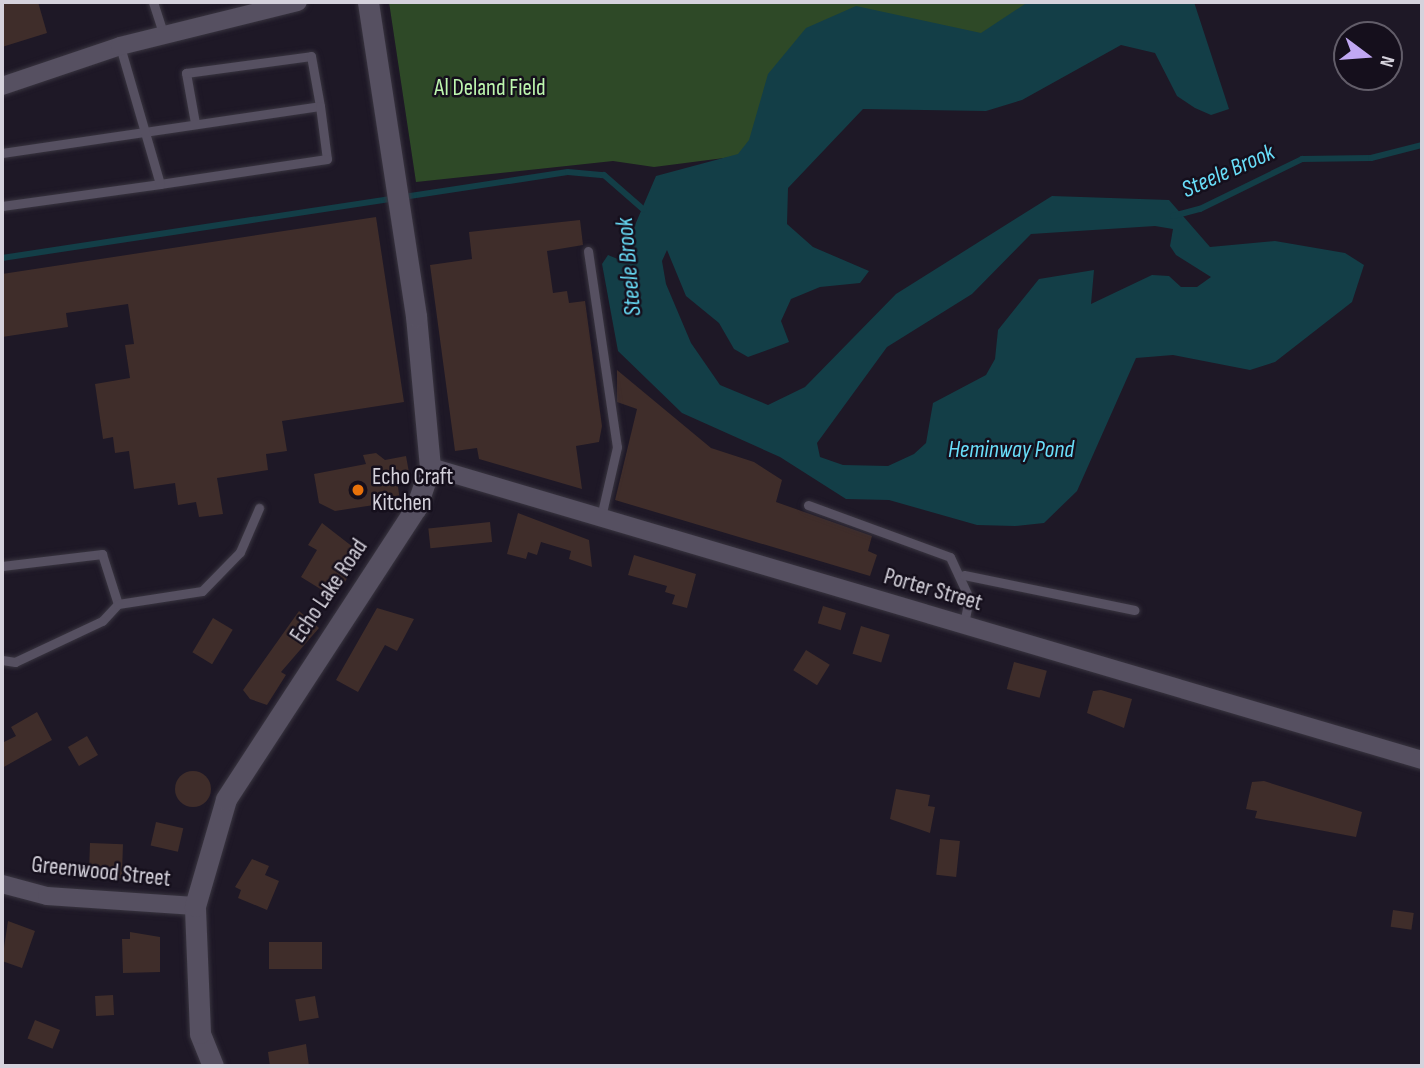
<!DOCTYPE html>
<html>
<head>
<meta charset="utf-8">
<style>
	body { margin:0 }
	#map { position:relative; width:1424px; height:1068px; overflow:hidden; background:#1e1826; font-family:"Sofia Sans Condensed",sans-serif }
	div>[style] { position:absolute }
	.green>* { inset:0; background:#2e4927 }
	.water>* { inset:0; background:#133e47 }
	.stream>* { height:6px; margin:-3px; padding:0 3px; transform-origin:3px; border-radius:3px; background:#133e47 }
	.building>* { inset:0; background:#3f2d2a; transform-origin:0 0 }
	.round { border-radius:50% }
	.roads { filter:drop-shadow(0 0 2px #393540) drop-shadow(0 0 2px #393540) }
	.lane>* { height:9px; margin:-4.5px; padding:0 4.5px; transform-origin:4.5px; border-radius:4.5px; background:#565061 }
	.street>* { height:18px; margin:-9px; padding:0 9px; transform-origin:9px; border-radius:9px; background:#565061 }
	.secondary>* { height:21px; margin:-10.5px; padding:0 10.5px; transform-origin:10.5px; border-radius:10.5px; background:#565061 }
	.dots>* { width:19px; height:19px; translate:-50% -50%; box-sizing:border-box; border:4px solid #150f1c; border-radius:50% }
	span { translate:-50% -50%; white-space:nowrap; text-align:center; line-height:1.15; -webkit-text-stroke:5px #150f1c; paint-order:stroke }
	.park-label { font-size:23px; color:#bef7af }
	.poi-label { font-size:23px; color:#d5d2dc }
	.left { translate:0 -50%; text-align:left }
	.street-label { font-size:23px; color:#d5d2dc }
	.water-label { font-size:24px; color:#69def9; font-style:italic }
	.frame { position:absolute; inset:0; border:4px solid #d5d2dc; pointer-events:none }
	.north { position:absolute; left:1333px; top:21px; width:70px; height:70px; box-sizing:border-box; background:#150f1c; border:2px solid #625d69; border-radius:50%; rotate:106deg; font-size:19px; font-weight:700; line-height:28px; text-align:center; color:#d5d2dc }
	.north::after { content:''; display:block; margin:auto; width:24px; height:32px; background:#c1a8f3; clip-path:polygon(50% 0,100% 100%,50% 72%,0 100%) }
</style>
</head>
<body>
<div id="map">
	<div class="green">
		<i style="clip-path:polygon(389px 2px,1096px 2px,926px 66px,755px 154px,654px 167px,613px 161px,416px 182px)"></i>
	</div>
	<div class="water">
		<i style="clip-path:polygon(evenodd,1028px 2px,1194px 2px,1229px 109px,1211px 115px,1195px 108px,1177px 96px,1155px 53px,1121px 45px,1022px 100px,986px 111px,863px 109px,788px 188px,787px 224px,813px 247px,869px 271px,860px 283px,820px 287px,791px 299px,781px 321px,789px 342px,748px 357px,734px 349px,719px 323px,686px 296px,667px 250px,662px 261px,666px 284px,691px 343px,720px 385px,768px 405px,805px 387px,896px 294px,1052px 196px,1169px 200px,1210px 247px,1275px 241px,1345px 253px,1364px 265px,1352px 302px,1275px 362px,1250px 370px,1173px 355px,1136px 358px,1077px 491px,1044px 523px,1015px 526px,977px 525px,889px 500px,846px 499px,780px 457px,682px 413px,618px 351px,602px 264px,608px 255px,620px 260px,656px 176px,738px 154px,749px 140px,768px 74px,806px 28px,856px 6px,981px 33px,1028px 2px,1155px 226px,1173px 229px,1170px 246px,1176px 255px,1211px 277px,1197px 287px,1181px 287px,1169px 276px,1152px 275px,1091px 304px,1094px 270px,1039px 279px,998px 330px,995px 359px,986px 375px,933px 403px,926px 443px,914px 454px,888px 466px,843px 465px,820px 457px,817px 443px,887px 347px,972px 294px,1031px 234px,1155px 226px)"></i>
	</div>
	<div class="stream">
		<i style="left:1173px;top:216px;width:28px;rotate:-15deg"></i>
		<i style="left:1200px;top:209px;width:114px;rotate:-26.1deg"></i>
		<i style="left:1302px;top:159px;width:69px;rotate:-0.8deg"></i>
		<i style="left:1371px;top:158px;width:53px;rotate:-14.3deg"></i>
		<i style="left:2px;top:258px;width:572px;rotate:-8.64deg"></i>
		<i style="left:568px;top:172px;width:36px;rotate:5deg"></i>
		<i style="left:604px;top:175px;width:52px;rotate:41.1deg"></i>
	</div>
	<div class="building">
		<i style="clip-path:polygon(2px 2px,38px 2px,47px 33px,2px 47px)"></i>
		<i style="clip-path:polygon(376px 217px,404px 402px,282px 421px,287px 451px,266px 454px,268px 470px,217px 478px,223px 514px,199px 517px,196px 502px,178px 505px,175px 483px,134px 489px,129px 451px,115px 453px,113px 437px,103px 439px,95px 384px,130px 378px,125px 345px,134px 344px,128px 304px,66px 313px,68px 327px,2px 337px,2px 274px)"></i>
		<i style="clip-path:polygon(580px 220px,583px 245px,547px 251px,553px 293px,567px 291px,569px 303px,585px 301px,602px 426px,599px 442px,576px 446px,582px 489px,479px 459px,477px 448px,455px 451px,430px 265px,472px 259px,469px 232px)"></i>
		<i style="clip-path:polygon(617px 370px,711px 448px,754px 462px,782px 480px,776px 502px,872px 536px,868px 551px,877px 555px,870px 576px,615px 500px,637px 409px,617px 402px)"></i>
		<i style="clip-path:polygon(376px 453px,385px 460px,406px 456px,410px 478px,397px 480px,400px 501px,335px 511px,319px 503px,314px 474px,366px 464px,363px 455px)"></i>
		<i style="clip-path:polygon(518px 513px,589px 540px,592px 567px,569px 559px,571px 551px,541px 542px,537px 555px,528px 552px,526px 559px,507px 554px)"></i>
		<i style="left:490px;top:522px;width:20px;height:62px;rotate:84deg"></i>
		<i style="clip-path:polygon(322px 523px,362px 554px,335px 598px,301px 577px,317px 550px,308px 545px)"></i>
		<i style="clip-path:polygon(634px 555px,696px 574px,687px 608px,672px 604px,675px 595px,665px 592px,667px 586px,628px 575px)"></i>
		<i style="left:823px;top:606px;width:24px;height:18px;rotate:17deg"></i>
		<i style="clip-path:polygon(377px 608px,414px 619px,397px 651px,385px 645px,358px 692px,336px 680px)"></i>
		<i style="clip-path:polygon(299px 611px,319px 628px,281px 672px,286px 675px,267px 705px,250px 699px,243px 690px)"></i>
		<i style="left:213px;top:618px;width:23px;height:40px;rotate:31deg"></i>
		<i style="left:861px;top:626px;width:30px;height:29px;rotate:17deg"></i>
		<i style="left:806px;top:650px;width:28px;height:24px;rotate:32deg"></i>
		<i style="left:1014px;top:662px;width:34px;height:28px;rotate:15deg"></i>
		<i style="clip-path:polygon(1101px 690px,1132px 699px,1124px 728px,1087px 713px,1093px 691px)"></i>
		<i style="clip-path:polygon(37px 712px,52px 740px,2px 768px,2px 743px,16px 736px,11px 727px)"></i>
		<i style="left:87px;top:736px;width:22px;height:22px;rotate:60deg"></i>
		<i class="round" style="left:175px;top:771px;width:36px;height:36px"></i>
		<i style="clip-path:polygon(1264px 781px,1362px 812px,1356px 837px,1255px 818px,1257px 811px,1246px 809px,1252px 782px)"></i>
		<i style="clip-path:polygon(896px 789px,930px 795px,928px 806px,935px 807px,930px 833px,890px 819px)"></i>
		<i style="left:156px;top:822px;width:28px;height:24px;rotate:13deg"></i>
		<i style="left:940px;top:839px;width:20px;height:36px;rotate:6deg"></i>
		<i style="left:90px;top:843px;width:33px;height:34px;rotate:2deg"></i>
		<i style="clip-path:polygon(252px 859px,269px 866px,265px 875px,279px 881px,267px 910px,238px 898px,241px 890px,235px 887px)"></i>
		<i style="left:1393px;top:910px;width:21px;height:17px;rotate:8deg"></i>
		<i style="clip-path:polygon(8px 921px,35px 931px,22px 968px,2px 961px)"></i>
		<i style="clip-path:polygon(130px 932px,160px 937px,160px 972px,123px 973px,122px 939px,130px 939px)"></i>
		<i style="left:269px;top:942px;width:53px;height:27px"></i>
		<i style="left:113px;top:995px;width:20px;height:18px;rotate:87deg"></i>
		<i style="left:315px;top:996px;width:22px;height:20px;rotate:80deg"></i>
		<i style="left:35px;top:1020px;width:27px;height:20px;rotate:22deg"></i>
		<i style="clip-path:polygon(306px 1044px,309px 1066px,270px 1066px,268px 1052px)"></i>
	</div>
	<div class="roads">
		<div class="lane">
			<i style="left:153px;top:2px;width:36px;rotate:72deg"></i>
			<i style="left:195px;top:123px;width:51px;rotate:-100.2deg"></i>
			<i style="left:186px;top:73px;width:126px;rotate:-7.7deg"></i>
			<i style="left:311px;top:56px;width:51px;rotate:79.8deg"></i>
			<i style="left:2px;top:153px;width:321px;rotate:-8.4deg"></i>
			<i style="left:320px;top:106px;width:53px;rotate:82.5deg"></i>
			<i style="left:327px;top:159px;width:169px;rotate:171.5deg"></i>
			<i style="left:2px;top:206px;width:160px;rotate:-7.9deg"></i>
			<i style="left:160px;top:184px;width:144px;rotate:-106.2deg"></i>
			<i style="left:588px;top:251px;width:198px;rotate:81.6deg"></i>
			<i style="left:617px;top:447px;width:72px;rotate:102.9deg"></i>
			<i style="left:808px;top:505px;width:151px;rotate:20.1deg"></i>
			<i style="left:950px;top:557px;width:45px;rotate:65.1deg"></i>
			<i style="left:969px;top:598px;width:26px;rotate:101deg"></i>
			<i style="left:2px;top:566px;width:101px;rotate:-6.8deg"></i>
			<i style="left:102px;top:554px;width:52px;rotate:72.3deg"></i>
			<i style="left:118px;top:604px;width:23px;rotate:133deg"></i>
			<i style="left:102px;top:621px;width:96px;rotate:154.8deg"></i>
			<i style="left:15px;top:662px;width:13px;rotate:-171deg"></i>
			<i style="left:964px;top:575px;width:174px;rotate:11.6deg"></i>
			<i style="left:118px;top:604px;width:85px;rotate:-8.8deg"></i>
			<i style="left:202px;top:591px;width:54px;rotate:-45.7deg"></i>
			<i style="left:240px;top:552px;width:48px;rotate:-66.6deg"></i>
		</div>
		<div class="street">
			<i style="left:2px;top:86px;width:125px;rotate:-18.7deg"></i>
			<i style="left:120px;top:46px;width:183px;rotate:-13.9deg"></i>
			<i style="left:430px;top:467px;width:1034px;rotate:16.46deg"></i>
			<i style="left:2px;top:884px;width:47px;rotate:14.9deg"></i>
			<i style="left:47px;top:896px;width:148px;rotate:3.9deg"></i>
		</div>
		<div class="secondary">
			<i style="left:213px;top:1066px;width:35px;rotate:-112deg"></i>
			<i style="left:200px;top:1033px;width:127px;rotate:-92.3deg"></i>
			<i style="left:195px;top:906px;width:111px;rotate:-73.8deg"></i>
			<i style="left:226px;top:799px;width:348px;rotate:-56.9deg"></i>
			<i style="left:416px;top:508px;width:43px;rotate:-71.1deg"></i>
			<i style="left:430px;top:467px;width:152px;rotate:-95.3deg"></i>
			<i style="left:416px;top:316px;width:318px;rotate:-98.7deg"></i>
		</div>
	</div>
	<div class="dots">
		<i style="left:358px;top:490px;background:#e8710a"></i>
	</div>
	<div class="park-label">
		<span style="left:490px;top:88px">Al Deland Field</span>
	</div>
	<div class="poi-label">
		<span class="left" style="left:372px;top:490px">Echo Craft<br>Kitchen</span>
	</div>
	<div class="street-label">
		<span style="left:933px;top:590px;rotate:16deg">Porter Street</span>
		<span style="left:329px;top:591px;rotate:-56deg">Echo Lake Road</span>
		<span style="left:101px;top:872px;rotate:6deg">Greenwood Street</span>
	</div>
	<div class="water-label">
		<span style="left:1228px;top:171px;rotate:-24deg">Steele Brook</span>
		<span style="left:629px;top:267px;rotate:-95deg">Steele Brook</span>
		<span style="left:1011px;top:450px">Heminway Pond</span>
	</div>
	<div class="frame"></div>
	<div class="north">N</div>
</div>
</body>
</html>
